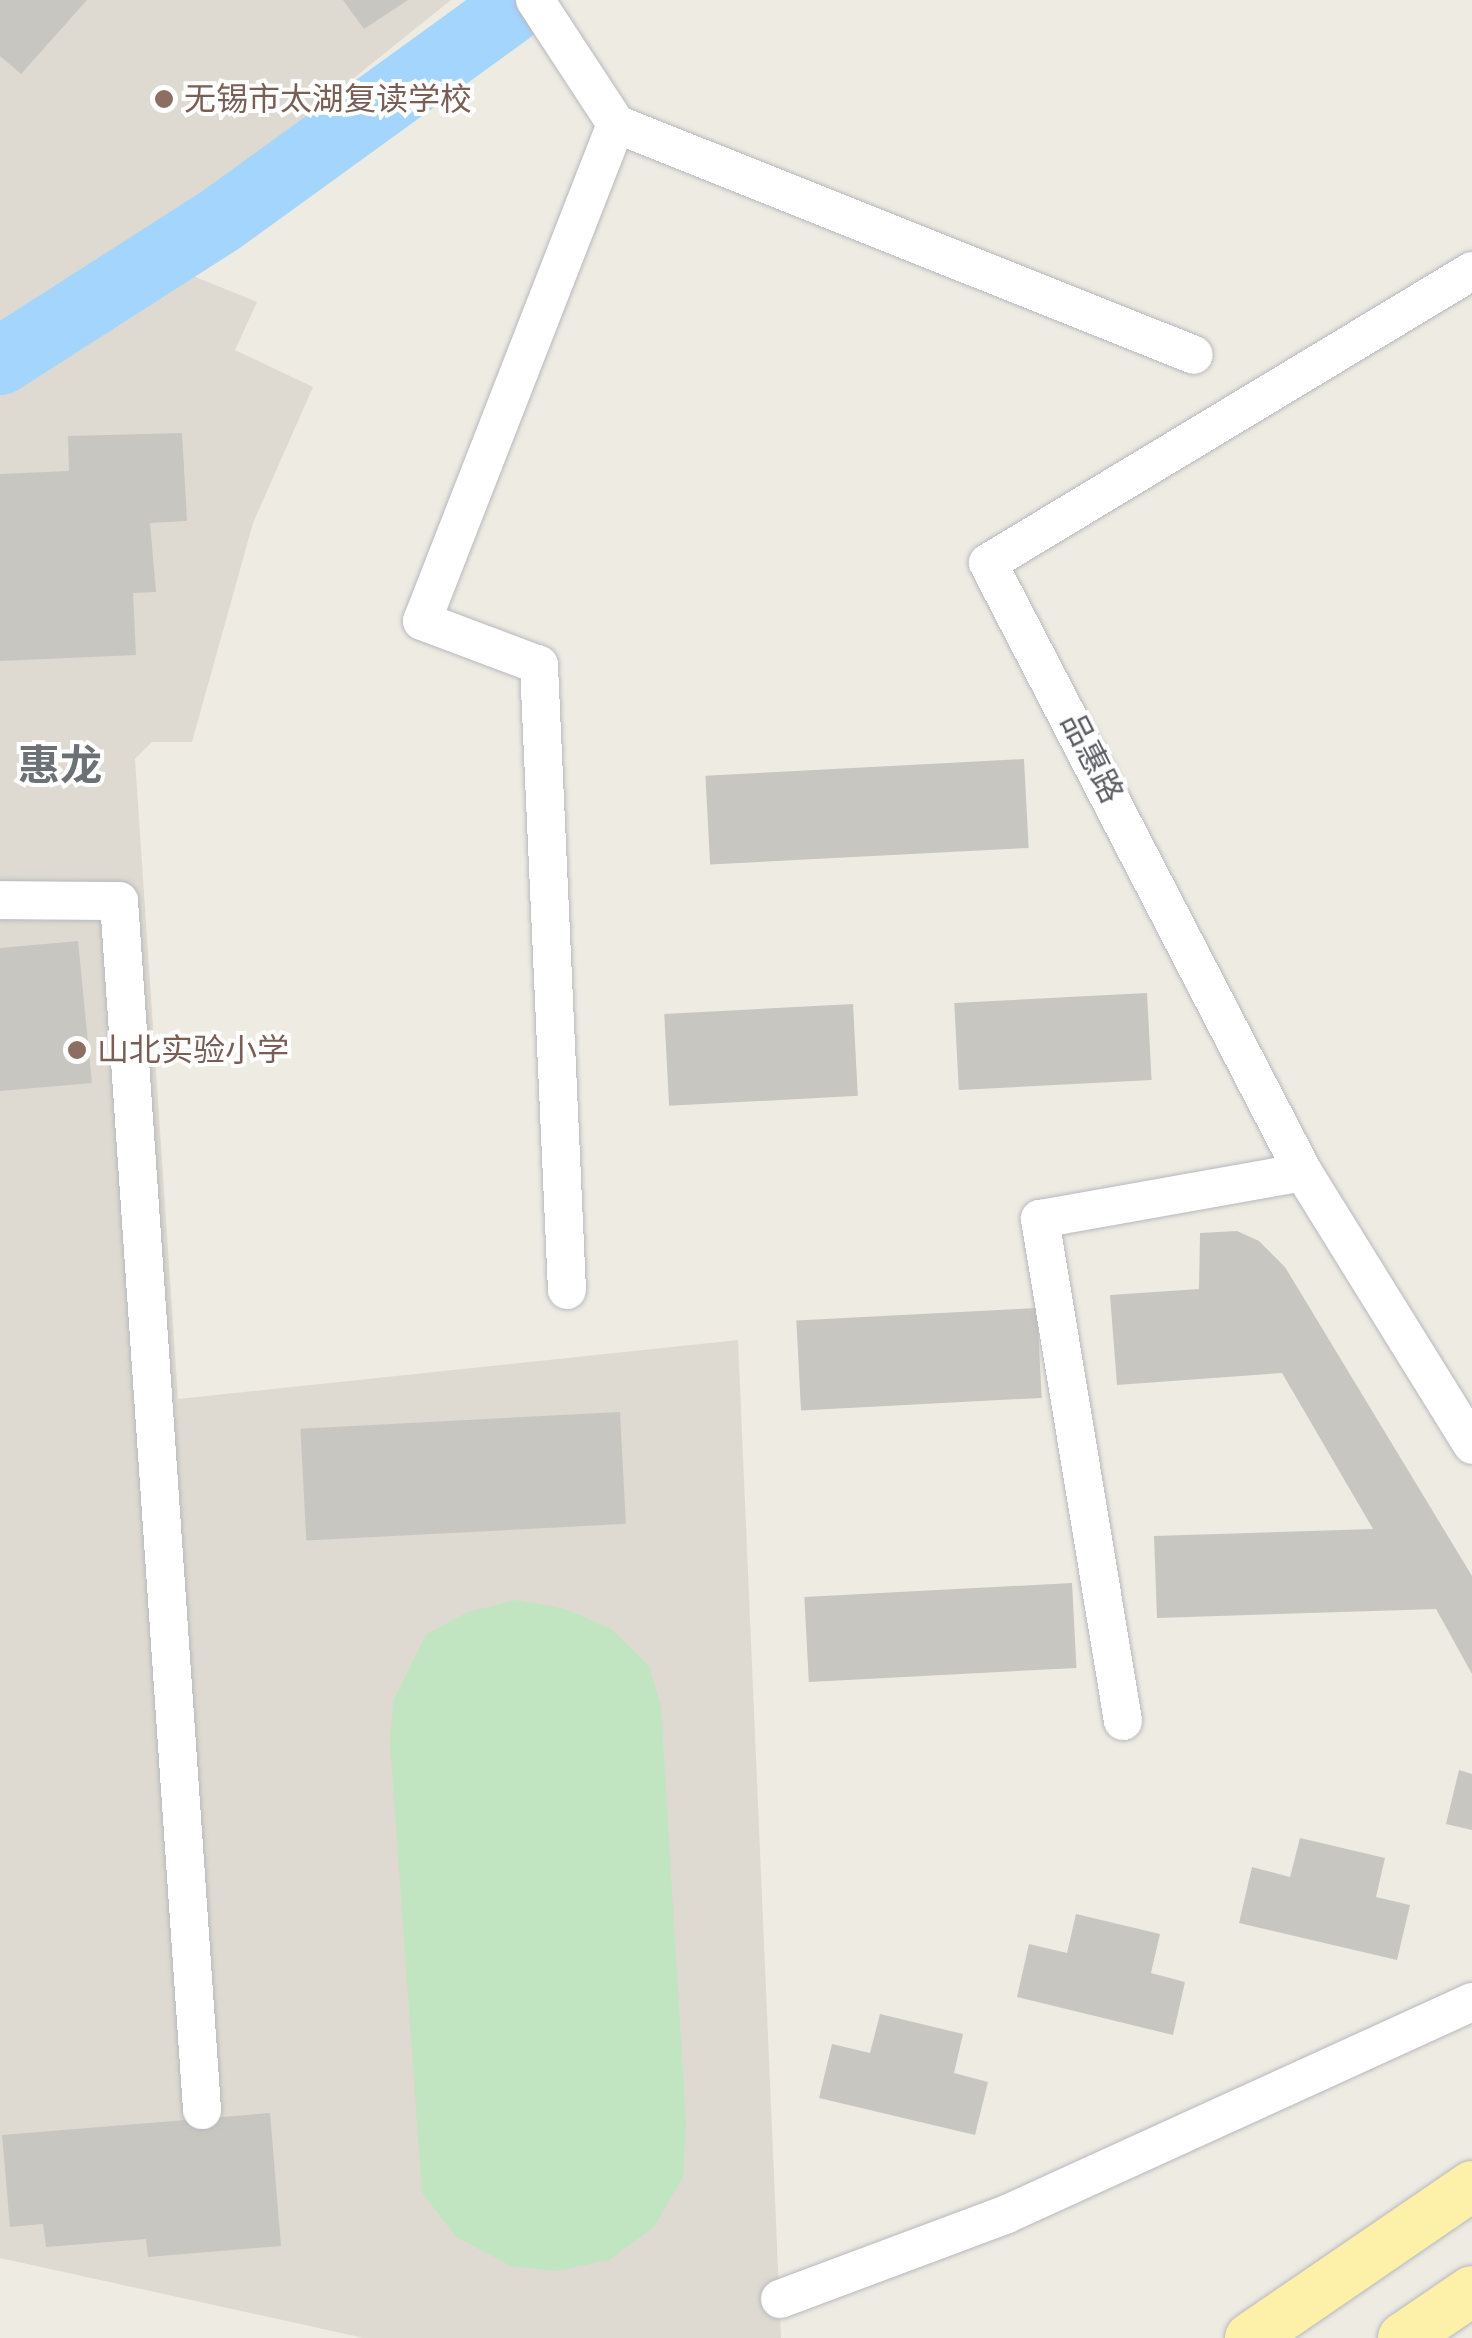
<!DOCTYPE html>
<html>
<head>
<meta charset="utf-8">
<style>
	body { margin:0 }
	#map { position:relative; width:1472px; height:2338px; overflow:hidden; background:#eeebe3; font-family:"Archivo Narrow","Noto Sans SC",sans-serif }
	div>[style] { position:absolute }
	.education>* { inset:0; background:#dedad1 }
	.green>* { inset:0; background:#c0e5c0 }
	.river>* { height:68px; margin:-34px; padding:0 34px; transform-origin:34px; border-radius:34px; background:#a4d5fd }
	.building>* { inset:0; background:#c8c6c0; transform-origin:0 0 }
	.roads { filter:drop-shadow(0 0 2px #b6b9bd) drop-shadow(0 0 2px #b6b9bd) }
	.minor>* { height:38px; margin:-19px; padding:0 19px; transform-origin:19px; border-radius:19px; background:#fff }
	.major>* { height:50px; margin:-25px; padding:0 25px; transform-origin:25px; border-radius:25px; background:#fdf0a9 }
	.dots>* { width:28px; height:28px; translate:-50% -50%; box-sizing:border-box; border:5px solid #fff; border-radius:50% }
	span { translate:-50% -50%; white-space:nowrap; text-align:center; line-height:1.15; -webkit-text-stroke:8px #fff; paint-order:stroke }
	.education-label { font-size:32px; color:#785e54 }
	.left { translate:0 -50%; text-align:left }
	.street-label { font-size:32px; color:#5b5f63 }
	.district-label { font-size:42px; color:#6c7175; font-weight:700 }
</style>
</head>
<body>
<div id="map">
	<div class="education">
		<i style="clip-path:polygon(0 0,451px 0,203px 199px,0 332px)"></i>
		<i style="clip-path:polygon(193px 276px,257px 302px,235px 350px,313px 387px,253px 523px,192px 742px,152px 742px,135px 759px,178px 1399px,738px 1340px,781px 2338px,364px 2338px,0 2258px,0 392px)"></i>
	</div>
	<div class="green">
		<i style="clip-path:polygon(516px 1600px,566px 1609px,611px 1629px,649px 1666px,661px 1707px,686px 2124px,683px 2177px,654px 2227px,609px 2260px,556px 2271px,511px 2266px,456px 2237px,422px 2192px,390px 1743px,393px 1702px,426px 1634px,468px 1612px)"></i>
	</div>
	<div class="river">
		<i style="left:0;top:361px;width:260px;rotate:-32.6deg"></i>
		<i style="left:219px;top:221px;width:358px;rotate:-35.9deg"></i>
	</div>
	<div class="building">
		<i style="clip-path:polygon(0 0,87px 0,21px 74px,0 56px)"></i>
		<i style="clip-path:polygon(343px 0,408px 0,364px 29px)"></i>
		<i style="clip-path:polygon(182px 433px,187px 521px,150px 523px,156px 592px,133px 593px,136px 655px,0 661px,0 474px,69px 471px,68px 436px)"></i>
		<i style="left:1024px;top:759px;width:89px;height:319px;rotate:87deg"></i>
		<i style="clip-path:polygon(78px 941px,92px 1083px,0 1091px,0 948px)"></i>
		<i style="left:1147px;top:993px;width:87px;height:193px;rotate:87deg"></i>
		<i style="left:853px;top:1004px;width:92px;height:189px;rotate:87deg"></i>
		<i style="clip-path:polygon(1237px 1231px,1259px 1241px,1285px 1267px,1472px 1576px,1472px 1674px,1436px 1609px,1157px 1618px,1154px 1536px,1373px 1529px,1282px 1373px,1117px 1385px,1110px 1295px,1199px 1289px,1200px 1233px)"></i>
		<i style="left:1037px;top:1308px;width:90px;height:241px;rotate:87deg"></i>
		<i style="left:620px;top:1412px;width:112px;height:320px;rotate:87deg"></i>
		<i style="left:1072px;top:1583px;width:85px;height:268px;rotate:87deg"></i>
		<i style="clip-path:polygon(1459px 1770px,1472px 1774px,1472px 1830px,1446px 1824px)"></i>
		<i style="clip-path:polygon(1300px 1838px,1385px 1858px,1376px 1897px,1410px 1905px,1397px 1960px,1239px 1923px,1252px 1867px,1290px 1877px)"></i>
		<i style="clip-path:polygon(1076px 1914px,1160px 1934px,1151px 1973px,1185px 1982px,1173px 2035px,1017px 1997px,1029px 1944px,1067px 1953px)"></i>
		<i style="clip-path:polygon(880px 2014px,963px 2034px,954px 2073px,988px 2082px,975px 2135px,819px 2098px,832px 2044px,870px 2053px)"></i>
		<i style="clip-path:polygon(270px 2113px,281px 2246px,148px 2257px,146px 2239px,46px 2247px,43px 2224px,10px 2227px,2px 2135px)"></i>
	</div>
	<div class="roads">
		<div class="minor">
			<i style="left:535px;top:0;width:148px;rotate:56.8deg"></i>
			<i style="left:1472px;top:271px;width:565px;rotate:148.9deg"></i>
			<i style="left:988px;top:563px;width:686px;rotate:62.65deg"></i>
			<i style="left:1303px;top:1172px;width:321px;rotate:58.2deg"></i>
			<i style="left:0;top:900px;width:119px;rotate:0.5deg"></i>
			<i style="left:119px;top:901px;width:1212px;rotate:86.07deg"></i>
			<i style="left:567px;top:1290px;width:626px;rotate:-92.57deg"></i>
			<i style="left:539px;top:665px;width:125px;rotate:-159.4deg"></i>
			<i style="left:422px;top:621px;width:534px;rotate:-68.68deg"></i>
			<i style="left:616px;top:124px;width:622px;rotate:21.78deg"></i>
			<i style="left:1123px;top:1721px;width:509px;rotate:-99.39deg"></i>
			<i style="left:1040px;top:1219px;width:267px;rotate:-10.1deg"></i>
			<i style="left:780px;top:2299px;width:242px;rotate:-20.5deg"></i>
			<i style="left:1007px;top:2214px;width:511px;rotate:-24.51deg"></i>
		</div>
		<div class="major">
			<i style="left:1250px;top:2338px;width:269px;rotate:-34.4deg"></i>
			<i style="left:1403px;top:2338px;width:83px;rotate:-34.3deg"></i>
		</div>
	</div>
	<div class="dots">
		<i style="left:164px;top:99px;background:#8d6e63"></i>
		<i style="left:77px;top:1050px;background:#8d6e63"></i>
	</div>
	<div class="education-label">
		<span class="left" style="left:184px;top:99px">无锡市太湖复读学校</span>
		<span class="left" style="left:97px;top:1050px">山北实验小学</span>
	</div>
	<div class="street-label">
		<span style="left:1092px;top:758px;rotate:63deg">品惠路</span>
	</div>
	<div class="district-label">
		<span style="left:60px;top:765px">惠龙</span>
	</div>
</div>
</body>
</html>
